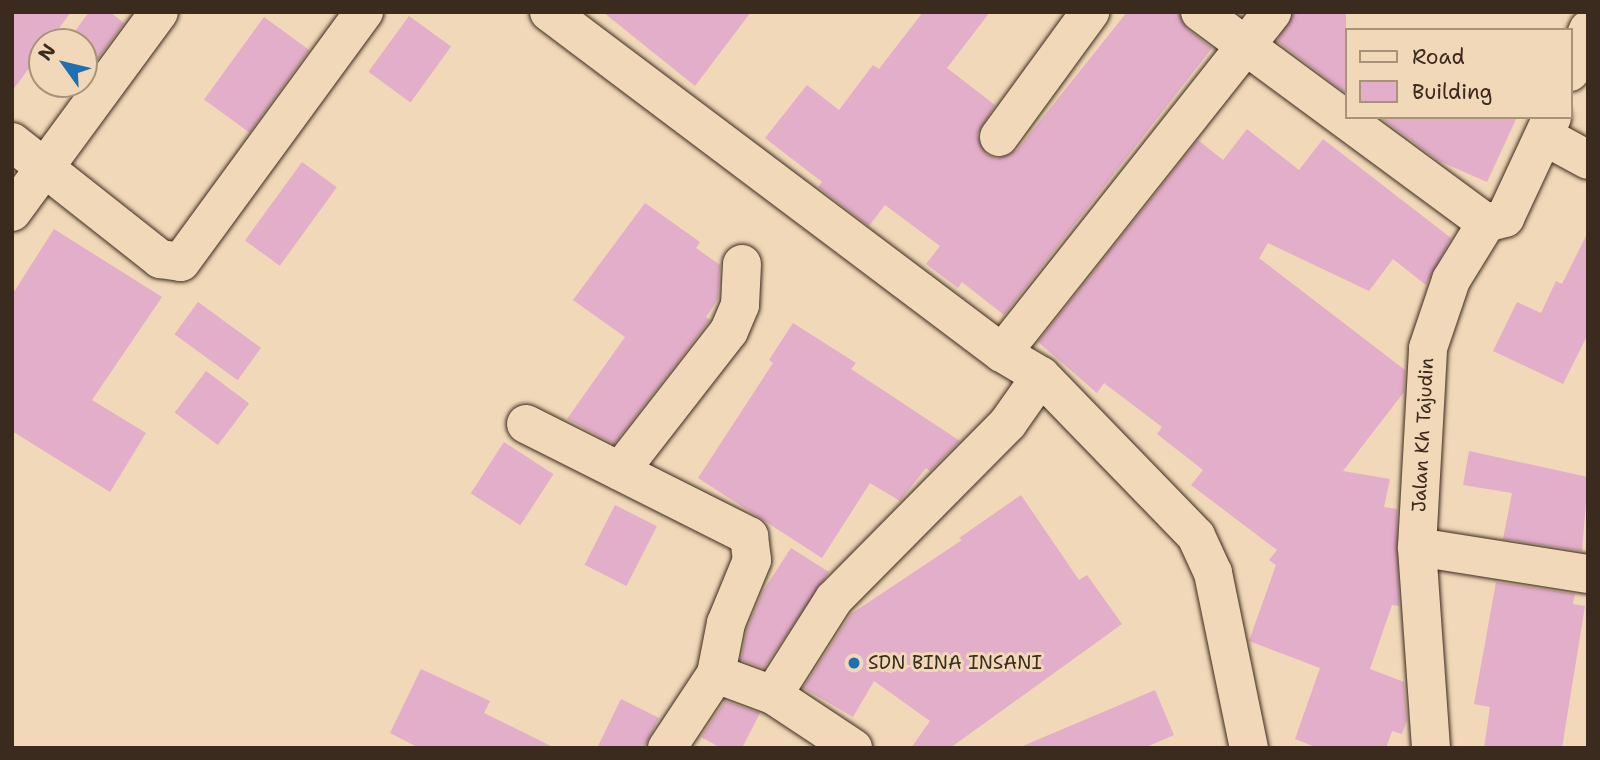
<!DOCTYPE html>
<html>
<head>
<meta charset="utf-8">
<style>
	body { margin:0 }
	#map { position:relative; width:1600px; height:760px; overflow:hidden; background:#f0d8b8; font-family:"Shantell Sans",sans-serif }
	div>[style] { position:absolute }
	.building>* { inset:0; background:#e3aec9; transform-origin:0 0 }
	.roads { filter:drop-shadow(0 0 2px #3b2a1e) drop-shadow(0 0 2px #3b2a1e) }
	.street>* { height:38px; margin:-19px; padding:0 19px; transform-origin:19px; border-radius:19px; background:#f0d8b8 }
	.secondary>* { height:38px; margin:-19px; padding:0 19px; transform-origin:19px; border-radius:19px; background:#f0d8b8 }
	.dots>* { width:19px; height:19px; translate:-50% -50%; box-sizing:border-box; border:4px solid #f0d8b8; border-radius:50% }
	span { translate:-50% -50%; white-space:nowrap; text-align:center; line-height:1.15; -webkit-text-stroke:6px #f0d8b8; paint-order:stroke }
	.street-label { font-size:19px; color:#3b2a1e }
	.poi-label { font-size:19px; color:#3b2a1e }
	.left { translate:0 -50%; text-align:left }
	.frame { position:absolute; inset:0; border:14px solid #3b2a1e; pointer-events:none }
	.legend { position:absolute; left:1345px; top:28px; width:228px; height:91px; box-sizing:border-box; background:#f0d8b8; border:2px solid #a8927a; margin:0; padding:9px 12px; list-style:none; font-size:21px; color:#3b2a1e }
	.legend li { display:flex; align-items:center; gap:14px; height:35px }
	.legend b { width:35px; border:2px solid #a8927a }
	.north { position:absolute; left:28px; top:28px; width:70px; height:70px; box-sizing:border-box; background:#f0d8b8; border:2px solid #a8927a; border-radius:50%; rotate:304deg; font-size:19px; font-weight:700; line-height:28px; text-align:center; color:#3b2a1e }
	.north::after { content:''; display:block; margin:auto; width:24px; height:32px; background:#1f6fb2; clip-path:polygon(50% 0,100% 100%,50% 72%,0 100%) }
</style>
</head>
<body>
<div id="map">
	<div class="building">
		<i style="clip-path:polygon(12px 12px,71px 12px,49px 42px,42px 42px,42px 51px,12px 91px)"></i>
		<i style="clip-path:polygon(89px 12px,110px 12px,124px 23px,91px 68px,84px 63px,84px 42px,67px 42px)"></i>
		<i style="clip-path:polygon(603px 12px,751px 12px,695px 86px)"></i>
		<i style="clip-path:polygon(923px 12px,990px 12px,947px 68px,995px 105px,977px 135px,986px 154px,996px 159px,1017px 150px,1127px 12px,1179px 12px,1187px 29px,1212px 48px,1004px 315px,962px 282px,958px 288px,926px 264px,940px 246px,885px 205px,869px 226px,818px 187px,822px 182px,765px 138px,807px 85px,839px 110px,873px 65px,879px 69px)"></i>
		<i style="clip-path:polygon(1293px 12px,1346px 12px,1346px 93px,1277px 41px)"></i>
		<i style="left:409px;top:16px;width:52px;height:69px;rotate:36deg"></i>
		<i style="left:264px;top:17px;width:56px;height:102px;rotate:36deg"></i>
		<i style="clip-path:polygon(1380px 117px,1517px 117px,1487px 182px,1439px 161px)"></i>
		<i style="clip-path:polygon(1247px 129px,1299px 170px,1323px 139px,1451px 238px,1426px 285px,1393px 259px,1369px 291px,1268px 243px,1259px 258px,1405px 370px,1404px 392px,1343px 471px,1390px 479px,1384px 507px,1397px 509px,1399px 606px,1392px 605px,1370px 669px,1404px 682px,1407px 720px,1402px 734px,1392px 731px,1386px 748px,1318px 748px,1295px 739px,1320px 668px,1249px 641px,1276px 565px,1269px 560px,1277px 550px,1191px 485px,1203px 470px,1157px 434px,1162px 427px,1104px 383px,1097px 393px,1038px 342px,1198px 140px,1223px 160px)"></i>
		<i style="left:302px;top:162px;width:43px;height:97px;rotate:36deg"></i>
		<i style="clip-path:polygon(645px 203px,700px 242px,696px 248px,720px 265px,718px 299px,706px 317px,710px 320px,614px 444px,567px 419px,625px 337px,573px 300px)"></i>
		<i style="clip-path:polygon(54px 229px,162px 297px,92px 400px,146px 433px,110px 492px,12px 431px,12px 295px)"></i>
		<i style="clip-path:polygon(1588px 232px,1588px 334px,1563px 384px,1493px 351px,1517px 302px,1541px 313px,1556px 281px,1562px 284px)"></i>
		<i style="left:198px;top:302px;width:78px;height:40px;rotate:36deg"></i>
		<i style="clip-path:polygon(793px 323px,856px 363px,851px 369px,960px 441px,930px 471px,926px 468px,900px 501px,870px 483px,822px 558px,698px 478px,773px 363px,769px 360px)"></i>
		<i style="left:206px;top:371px;width:54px;height:52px;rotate:37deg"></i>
		<i style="left:504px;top:442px;width:59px;height:61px;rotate:33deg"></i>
		<i style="clip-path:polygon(1469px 451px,1588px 477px,1582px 551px,1503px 539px,1512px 493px,1463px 485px)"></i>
		<i style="clip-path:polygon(1021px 495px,1079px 580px,1087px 575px,1122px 624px,950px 748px,911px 748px,930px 721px,874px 681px,853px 717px,803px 688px,851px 614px,962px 540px,959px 538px)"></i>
		<i style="left:615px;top:505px;width:47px;height:67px;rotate:27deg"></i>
		<i style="clip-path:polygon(791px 548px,829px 572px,764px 668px,741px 660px,747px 629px,763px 591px)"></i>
		<i style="clip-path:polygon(1496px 582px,1575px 594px,1573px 604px,1585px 606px,1562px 748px,1484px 748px,1490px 707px,1474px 704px)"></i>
		<i style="clip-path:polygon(421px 669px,490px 701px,484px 713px,555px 748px,419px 748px,390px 733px)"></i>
		<i style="clip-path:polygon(1155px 690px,1174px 735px,1144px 748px,1018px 748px)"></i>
		<i style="clip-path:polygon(621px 699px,659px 718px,644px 748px,597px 748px)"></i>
		<i style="clip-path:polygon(725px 701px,760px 713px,742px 748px,721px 748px,701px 737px)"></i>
	</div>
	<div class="roads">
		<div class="street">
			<i style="left:549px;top:12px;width:567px;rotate:36.97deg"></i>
			<i style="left:1002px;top:353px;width:45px;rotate:30.5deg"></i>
			<i style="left:1041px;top:376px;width:223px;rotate:45.9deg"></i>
			<i style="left:1196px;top:536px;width:41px;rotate:65.3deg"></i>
			<i style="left:1213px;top:573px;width:179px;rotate:78.4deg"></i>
			<i style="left:1200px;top:12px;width:355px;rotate:36.4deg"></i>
			<i style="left:1544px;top:136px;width:50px;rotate:28.6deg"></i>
			<i style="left:999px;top:137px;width:155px;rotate:-53.9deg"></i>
			<i style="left:12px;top:142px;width:189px;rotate:38.3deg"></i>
			<i style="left:160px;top:259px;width:21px;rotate:8deg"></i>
			<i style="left:181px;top:262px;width:310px;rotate:-53.8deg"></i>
			<i style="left:12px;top:212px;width:248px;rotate:-53.7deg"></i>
			<i style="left:1002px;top:353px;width:435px;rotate:-51.6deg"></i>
			<i style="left:526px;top:424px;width:250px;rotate:26.7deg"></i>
			<i style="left:749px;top:536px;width:24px;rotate:83deg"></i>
			<i style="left:752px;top:560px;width:68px;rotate:112.4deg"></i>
			<i style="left:726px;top:623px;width:52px;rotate:101.1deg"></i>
			<i style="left:620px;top:471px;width:177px;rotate:-52.1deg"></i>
			<i style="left:729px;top:331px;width:28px;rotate:-67deg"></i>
			<i style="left:740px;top:305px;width:41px;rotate:-87.2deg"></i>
			<i style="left:1417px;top:547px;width:173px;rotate:9deg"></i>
			<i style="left:773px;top:695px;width:114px;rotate:-57.6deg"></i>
			<i style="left:834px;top:599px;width:247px;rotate:-45.3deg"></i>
			<i style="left:1008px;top:423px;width:57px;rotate:-54.9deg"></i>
			<i style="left:667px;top:748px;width:89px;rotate:-56.5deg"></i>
			<i style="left:716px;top:674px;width:61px;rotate:20.2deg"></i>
			<i style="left:773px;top:695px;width:96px;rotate:33.5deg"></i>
		</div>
		<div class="secondary">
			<i style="left:1570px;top:72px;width:46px;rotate:-66.8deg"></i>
			<i style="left:1431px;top:748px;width:201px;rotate:-94deg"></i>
			<i style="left:1417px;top:547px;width:199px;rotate:-86.8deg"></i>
			<i style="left:1428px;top:348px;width:72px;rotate:-71.3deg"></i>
			<i style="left:1451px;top:280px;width:67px;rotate:-58.4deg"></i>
			<i style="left:1486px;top:223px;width:20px;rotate:-15deg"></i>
			<i style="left:1505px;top:218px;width:111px;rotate:-65deg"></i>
		</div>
	</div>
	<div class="dots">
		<i style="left:854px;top:663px;background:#1f6fb2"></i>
	</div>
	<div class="street-label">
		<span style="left:1423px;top:435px;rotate:-87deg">Jalan Kh Tajudin</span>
	</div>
	<div class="poi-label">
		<span class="left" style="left:868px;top:663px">SDN BINA INSANI</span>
	</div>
	<div class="frame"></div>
	<ul class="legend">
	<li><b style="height:9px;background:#f0d8b8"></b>Road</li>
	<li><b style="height:19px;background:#e3aec9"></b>Building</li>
	</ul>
	<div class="north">N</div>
</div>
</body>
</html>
